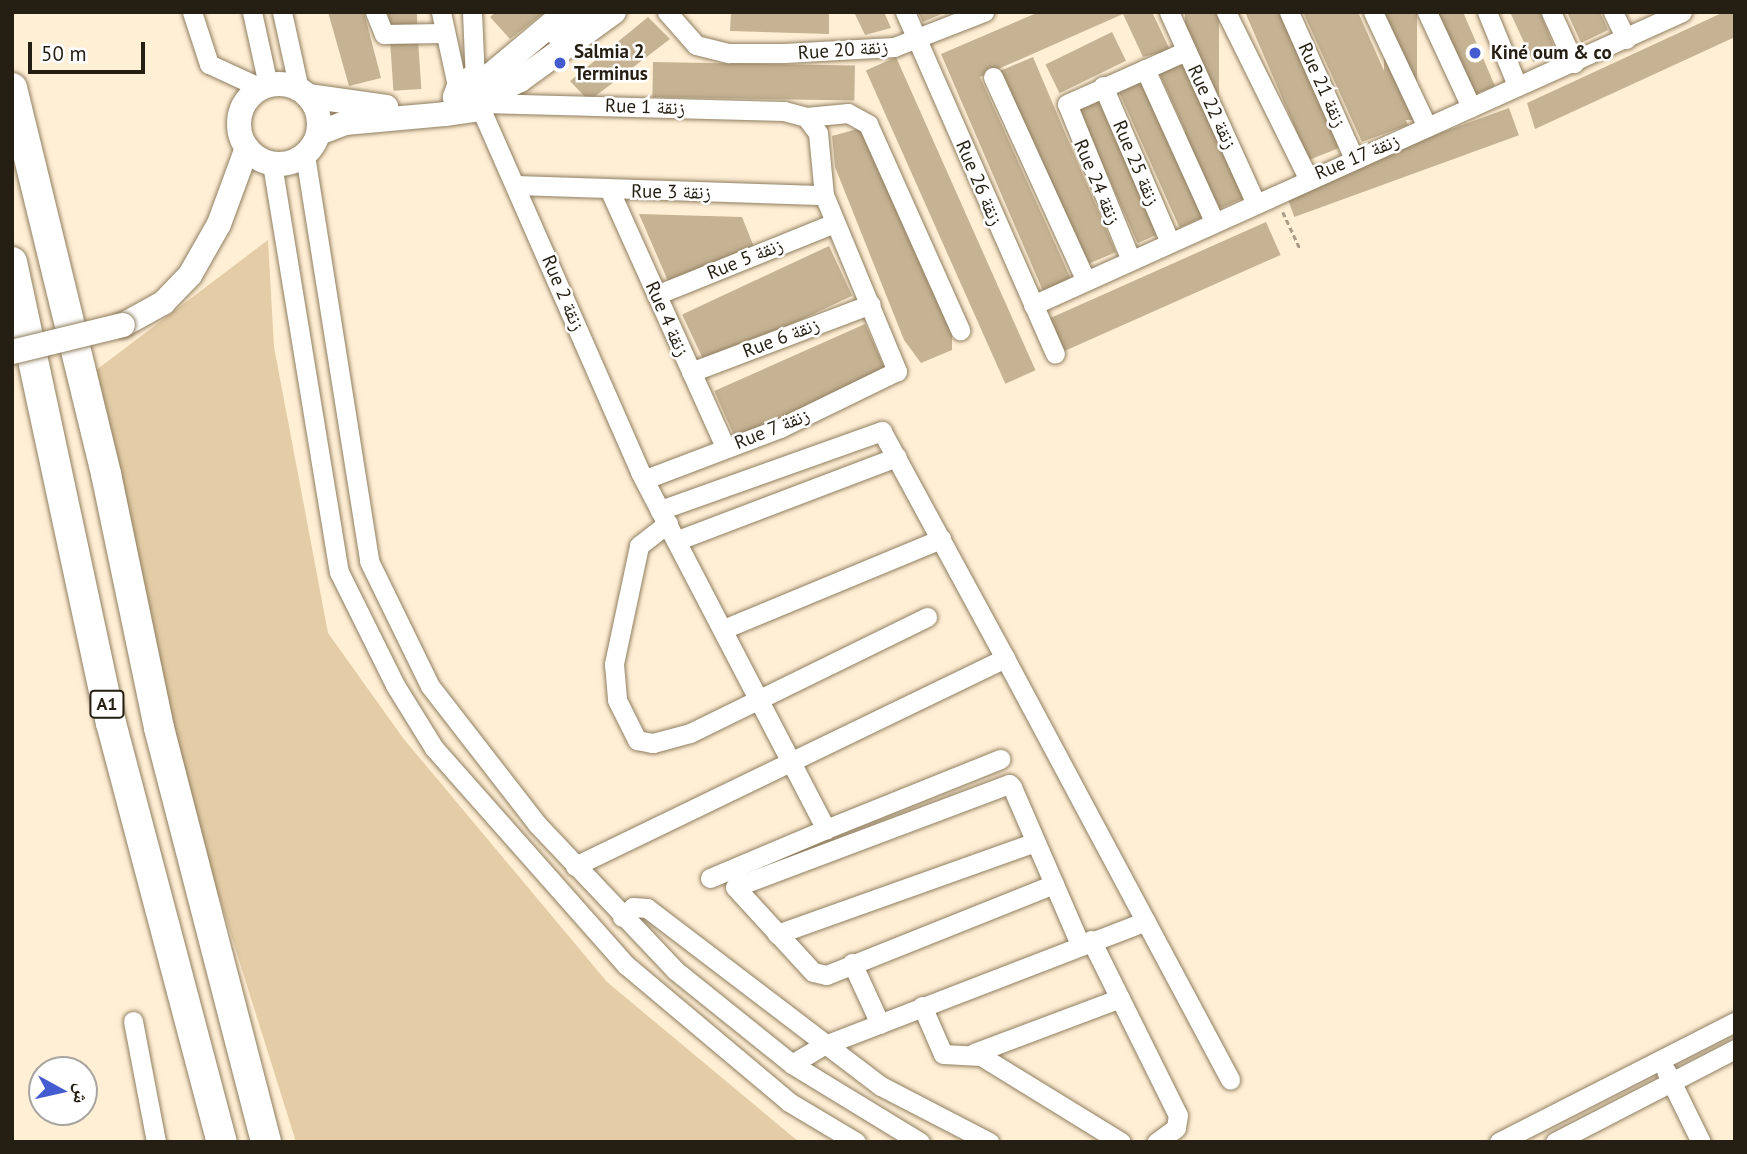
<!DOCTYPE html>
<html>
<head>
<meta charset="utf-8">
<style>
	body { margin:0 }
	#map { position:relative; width:1747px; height:1154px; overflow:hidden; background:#ffefd5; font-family:"PT Sans","Noto Naskh Arabic",sans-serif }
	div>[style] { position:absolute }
	.green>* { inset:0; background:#e3cca6 }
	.building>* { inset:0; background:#c5b393; transform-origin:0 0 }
	.path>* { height:2.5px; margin-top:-1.25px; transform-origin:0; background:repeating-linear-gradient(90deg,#a89c87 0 5px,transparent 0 8.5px) }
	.roads { filter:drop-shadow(0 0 2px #8f7e60) drop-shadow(0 0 2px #8f7e60) }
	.minor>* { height:19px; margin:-9.5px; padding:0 9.5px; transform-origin:9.5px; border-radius:9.5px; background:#fff }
	.major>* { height:24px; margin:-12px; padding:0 12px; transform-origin:12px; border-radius:12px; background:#fff }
	.major>.ring { margin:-12px; padding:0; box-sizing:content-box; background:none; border:24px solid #fff; border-radius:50% }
	.highway>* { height:30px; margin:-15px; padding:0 15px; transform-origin:15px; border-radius:15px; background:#fff }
	.bridges { filter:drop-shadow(0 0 2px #8f7e60) drop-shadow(0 0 2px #8f7e60) }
	.major-bridge>* { height:24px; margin:-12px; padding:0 12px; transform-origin:12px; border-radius:12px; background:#fff }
	.dots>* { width:19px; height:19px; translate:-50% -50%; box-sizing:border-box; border:4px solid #fff; border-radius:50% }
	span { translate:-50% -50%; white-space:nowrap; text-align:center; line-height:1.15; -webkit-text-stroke:5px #fff; paint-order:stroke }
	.shield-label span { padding:2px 5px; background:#fff; border:2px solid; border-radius:5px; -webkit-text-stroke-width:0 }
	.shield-label { font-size:18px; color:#251e12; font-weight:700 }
	.street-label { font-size:19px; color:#251e12 }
	.poi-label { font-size:19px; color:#251e12; font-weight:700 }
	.left { translate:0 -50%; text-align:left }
	.frame { position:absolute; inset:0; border:14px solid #251e12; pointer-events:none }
	.north { position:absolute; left:28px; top:1056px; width:70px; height:70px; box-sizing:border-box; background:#fff; border:2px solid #a8a5a0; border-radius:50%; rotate:98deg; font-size:19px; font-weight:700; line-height:28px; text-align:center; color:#251e12 }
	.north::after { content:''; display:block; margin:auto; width:24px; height:32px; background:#445ccf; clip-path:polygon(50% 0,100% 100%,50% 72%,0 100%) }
	.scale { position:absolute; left:28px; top:42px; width:117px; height:32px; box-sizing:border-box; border:4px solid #251e12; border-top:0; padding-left:9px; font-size:21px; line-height:24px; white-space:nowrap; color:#251e12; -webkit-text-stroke:5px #fff; paint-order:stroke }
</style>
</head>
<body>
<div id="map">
	<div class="green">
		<i style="clip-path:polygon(268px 240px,274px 347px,328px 633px,403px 738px,607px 982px,799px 1142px,296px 1142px,198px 829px,91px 374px)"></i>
	</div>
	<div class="building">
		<i style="clip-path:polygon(328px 12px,364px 12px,381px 78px,349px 86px)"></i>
		<i style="clip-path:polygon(388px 12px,417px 12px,417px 27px,389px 25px)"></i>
		<i style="clip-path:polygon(496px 12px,545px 12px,510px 39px,490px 17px)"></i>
		<i style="clip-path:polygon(731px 12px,829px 12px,829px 34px,730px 31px)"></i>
		<i style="clip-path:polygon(854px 12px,884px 12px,891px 28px,865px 35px)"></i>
		<i style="clip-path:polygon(918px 12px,946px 12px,923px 22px)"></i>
		<i style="clip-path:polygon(1039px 12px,1152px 12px,1170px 50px,1143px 57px,1123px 14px,980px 77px,1071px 279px,1043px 291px,941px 54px)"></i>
		<i style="left:1185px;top:12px;width:34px;height:189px"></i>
		<i style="clip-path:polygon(1245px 12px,1282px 12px,1339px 148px,1309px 160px)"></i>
		<i style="clip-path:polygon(1303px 12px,1358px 12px,1408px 125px,1362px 142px)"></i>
		<i style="left:1384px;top:12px;width:33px;height:108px"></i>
		<i style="clip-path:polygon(1434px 12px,1463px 12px,1495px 86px,1473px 95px)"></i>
		<i style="clip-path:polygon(1510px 12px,1540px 12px,1557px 54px,1533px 62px)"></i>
		<i style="clip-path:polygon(1567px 12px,1600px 12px,1608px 30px,1581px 43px)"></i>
		<i style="clip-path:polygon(1724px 12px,1735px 13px,1735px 37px,1535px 129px,1527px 103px)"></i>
		<i style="clip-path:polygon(648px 17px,670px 39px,589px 101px,570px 81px)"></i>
		<i style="left:1112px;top:32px;width:32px;height:74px;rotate:64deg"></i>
		<i style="left:418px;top:40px;width:49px;height:28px;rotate:86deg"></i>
		<i style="left:896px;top:57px;width:343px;height:33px;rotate:66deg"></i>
		<i style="left:1033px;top:57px;width:212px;height:36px;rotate:67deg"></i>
		<i style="left:1182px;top:60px;width:151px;height:26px;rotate:66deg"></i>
		<i style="left:653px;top:62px;width:202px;height:35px;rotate:1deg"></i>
		<i style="left:1142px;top:77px;width:153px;height:27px;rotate:66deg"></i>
		<i style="left:1098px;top:100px;width:147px;height:22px;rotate:66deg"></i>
		<i style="left:1509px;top:108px;width:29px;height:239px;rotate:70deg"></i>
		<i style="clip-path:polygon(861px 128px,952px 330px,952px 350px,921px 363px,904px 340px,835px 167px,832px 136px)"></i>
		<i style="clip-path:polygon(639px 214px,742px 217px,754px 247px,668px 281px)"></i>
		<i style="left:1266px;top:222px;width:36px;height:239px;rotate:66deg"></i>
		<i style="left:829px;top:246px;width:55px;height:162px;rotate:65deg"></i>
		<i style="left:865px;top:324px;width:54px;height:165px;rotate:66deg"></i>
	</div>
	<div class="path">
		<i style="left:1283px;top:212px;width:40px;rotate:65deg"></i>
	</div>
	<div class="roads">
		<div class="minor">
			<i style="left:192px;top:12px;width:55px;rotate:71.9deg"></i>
			<i style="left:209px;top:64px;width:57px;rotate:24.8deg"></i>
			<i style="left:252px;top:12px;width:75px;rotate:77.6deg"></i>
			<i style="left:282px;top:12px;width:79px;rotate:77.6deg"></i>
			<i style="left:375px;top:12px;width:24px;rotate:68deg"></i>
			<i style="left:384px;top:34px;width:58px;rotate:-1deg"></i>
			<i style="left:441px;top:12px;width:76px;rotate:77.8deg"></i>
			<i style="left:472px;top:12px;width:68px;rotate:87.5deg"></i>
			<i style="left:667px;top:12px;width:44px;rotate:48.7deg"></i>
			<i style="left:696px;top:45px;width:34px;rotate:14deg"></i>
			<i style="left:729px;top:53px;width:55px"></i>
			<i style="left:784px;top:53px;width:110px;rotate:-3.1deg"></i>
			<i style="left:894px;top:47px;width:97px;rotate:-21.3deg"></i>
			<i style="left:905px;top:12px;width:373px;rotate:66.3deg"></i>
			<i style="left:1169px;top:12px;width:209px;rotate:65.6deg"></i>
			<i style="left:1226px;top:12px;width:185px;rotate:63.7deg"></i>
			<i style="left:1289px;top:12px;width:161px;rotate:66.1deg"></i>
			<i style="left:1373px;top:12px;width:127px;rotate:64.8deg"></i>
			<i style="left:1427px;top:12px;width:105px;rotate:65.1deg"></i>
			<i style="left:1487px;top:12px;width:79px;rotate:67.7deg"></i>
			<i style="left:1551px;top:12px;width:56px;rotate:65.7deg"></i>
			<i style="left:1613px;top:12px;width:30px;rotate:64deg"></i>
			<i style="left:555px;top:35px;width:38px;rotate:-37deg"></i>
			<i style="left:1145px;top:69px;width:167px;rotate:65.6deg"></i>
			<i style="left:993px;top:77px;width:222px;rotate:65.5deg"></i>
			<i style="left:1103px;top:86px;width:168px;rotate:66.8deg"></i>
			<i style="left:483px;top:103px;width:301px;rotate:1.5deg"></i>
			<i style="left:784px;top:111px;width:23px;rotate:15deg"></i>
			<i style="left:806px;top:117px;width:20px;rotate:53deg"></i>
			<i style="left:818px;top:133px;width:62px;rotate:84.5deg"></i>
			<i style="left:824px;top:195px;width:191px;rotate:67.5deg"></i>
			<i style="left:897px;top:371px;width:130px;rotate:154deg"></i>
			<i style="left:780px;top:428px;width:143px;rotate:159.2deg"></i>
			<i style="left:480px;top:107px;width:399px;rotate:66.3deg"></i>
			<i style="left:640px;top:472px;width:403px;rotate:62.5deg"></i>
			<i style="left:826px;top:829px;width:188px;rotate:-21.9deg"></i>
			<i style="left:806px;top:117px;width:42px;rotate:-5.4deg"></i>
			<i style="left:848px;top:113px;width:23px;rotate:29deg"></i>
			<i style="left:868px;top:124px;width:226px;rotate:65.9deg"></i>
			<i style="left:305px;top:155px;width:411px;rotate:81deg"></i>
			<i style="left:369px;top:561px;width:139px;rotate:64deg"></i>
			<i style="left:430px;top:686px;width:175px;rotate:52.2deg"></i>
			<i style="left:537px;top:824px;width:201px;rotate:46.6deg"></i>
			<i style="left:675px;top:970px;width:150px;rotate:38.8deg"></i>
			<i style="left:792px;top:1064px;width:150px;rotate:31.4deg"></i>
			<i style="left:272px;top:164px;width:413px;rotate:80.7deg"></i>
			<i style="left:339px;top:572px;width:126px;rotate:63.6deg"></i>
			<i style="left:395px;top:685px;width:74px;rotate:58.2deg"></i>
			<i style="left:434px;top:748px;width:290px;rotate:48.5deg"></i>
			<i style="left:626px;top:965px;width:213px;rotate:40deg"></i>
			<i style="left:789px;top:1102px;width:78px;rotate:30.8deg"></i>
			<i style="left:518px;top:185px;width:306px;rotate:1.9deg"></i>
			<i style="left:610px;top:191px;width:281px;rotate:65.8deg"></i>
			<i style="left:1130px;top:258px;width:166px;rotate:-112.2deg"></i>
			<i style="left:1067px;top:104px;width:130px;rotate:-24deg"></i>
			<i style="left:656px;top:295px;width:192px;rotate:-22deg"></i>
			<i style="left:1033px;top:305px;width:712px;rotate:-24.3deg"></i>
			<i style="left:691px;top:372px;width:192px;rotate:-20.7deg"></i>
			<i style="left:668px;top:523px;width:37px;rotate:142deg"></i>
			<i style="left:639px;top:546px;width:121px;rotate:102deg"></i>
			<i style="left:614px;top:664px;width:36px;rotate:85deg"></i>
			<i style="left:617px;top:700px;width:45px;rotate:63.4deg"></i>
			<i style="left:637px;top:740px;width:16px;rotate:11deg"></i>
			<i style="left:653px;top:743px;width:38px;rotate:-15deg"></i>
			<i style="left:690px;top:733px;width:264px;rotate:-26.1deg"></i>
			<i style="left:678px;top:540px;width:234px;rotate:-20.8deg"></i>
			<i style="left:726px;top:628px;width:233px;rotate:-22.5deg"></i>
			<i style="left:1005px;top:658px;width:478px;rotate:61.9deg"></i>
			<i style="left:575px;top:866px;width:478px;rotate:-25.8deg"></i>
			<i style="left:1005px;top:658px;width:258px;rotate:-118.5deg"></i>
			<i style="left:882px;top:431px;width:236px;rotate:160.4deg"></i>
			<i style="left:710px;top:878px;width:126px;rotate:-22.9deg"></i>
			<i style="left:1054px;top:884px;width:245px;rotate:158.2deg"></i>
			<i style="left:826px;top:975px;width:13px;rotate:-167deg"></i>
			<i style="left:813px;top:972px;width:115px;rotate:-132.5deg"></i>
			<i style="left:735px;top:887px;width:293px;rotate:-20.6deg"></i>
			<i style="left:1009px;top:784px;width:4px;rotate:45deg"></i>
			<i style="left:1012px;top:787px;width:171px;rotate:66.6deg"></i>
			<i style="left:622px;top:917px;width:15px;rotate:-42deg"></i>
			<i style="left:633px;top:907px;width:14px;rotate:4deg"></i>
			<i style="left:647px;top:908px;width:294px;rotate:37.3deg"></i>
			<i style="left:881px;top:1086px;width:122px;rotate:27.4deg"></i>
			<i style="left:777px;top:934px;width:274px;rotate:-19.6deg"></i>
			<i style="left:1091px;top:940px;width:195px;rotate:63.6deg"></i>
			<i style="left:1178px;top:1115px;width:13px;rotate:99deg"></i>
			<i style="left:1176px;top:1128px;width:24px;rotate:144deg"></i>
			<i style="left:852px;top:963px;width:67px;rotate:65.3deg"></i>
			<i style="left:922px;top:1006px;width:52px;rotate:66.4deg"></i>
			<i style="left:943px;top:1054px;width:38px;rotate:3deg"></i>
			<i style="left:981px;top:1056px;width:164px;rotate:31.6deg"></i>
			<i style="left:133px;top:1021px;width:123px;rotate:79.2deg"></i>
			<i style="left:974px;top:1053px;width:156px;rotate:-20.6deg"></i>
			<i style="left:792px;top:1064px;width:35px;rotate:-31deg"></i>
			<i style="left:822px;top:1046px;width:347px;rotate:-21.1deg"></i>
			<i style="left:1666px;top:1071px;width:79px;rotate:63.8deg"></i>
			<i style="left:1499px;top:1142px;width:265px;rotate:-27deg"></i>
			<i style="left:1555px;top:1142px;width:203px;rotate:-27.3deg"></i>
		</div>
		<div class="major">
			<i style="left:481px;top:83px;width:111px;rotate:-39.9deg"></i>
			<i class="ring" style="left:239px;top:84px;width:56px;height:56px"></i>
			<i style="left:308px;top:96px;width:79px;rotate:8deg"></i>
			<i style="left:486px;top:96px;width:38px;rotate:-25deg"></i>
			<i style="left:520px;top:80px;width:116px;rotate:-35.9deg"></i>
			<i style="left:319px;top:133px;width:28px;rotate:-21deg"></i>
			<i style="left:345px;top:123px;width:100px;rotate:-5.1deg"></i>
			<i style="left:445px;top:114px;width:28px;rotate:-8deg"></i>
			<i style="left:473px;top:110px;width:4px;rotate:-14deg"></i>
			<i style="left:477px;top:109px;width:18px;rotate:-61deg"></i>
			<i style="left:486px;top:93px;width:21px;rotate:-137deg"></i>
			<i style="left:471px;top:79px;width:12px;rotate:160deg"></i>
			<i style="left:460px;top:83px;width:15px;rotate:110deg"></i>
			<i style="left:455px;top:97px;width:22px;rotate:36deg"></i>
			<i style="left:123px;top:325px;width:46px;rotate:-28.8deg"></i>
			<i style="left:163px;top:303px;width:39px;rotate:-46deg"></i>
			<i style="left:190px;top:275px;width:59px;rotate:-60.4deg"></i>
			<i style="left:219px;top:224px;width:81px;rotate:-69.8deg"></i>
		</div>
		<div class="highway">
			<i style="left:12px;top:88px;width:397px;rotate:76.3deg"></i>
			<i style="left:106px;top:474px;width:259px;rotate:78.2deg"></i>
			<i style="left:159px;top:728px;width:428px;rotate:75.5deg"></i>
			<i style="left:12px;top:262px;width:472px;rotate:77.9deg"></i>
			<i style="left:111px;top:723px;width:433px;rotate:75.2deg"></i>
		</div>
	</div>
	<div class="bridges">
		<div class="major-bridge">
			<i style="left:12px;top:352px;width:114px;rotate:-13.7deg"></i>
		</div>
	</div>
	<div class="dots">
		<i style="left:1475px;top:53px;background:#445ccf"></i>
		<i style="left:560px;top:63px;background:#445ccf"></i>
	</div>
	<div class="shield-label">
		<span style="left:107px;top:704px">A1</span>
	</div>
	<div class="street-label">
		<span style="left:843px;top:50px;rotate:-4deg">Rue 20 زنقة</span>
		<span style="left:1322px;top:85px;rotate:66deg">Rue 21 زنقة</span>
		<span style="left:645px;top:107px;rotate:2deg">Rue 1 زنقة</span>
		<span style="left:1212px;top:107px;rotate:65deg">Rue 22 زنقة</span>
		<span style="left:1357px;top:157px;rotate:-23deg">Rue 17 زنقة</span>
		<span style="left:1136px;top:163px;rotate:67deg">Rue 25 زنقة</span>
		<span style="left:1097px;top:182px;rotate:67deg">Rue 24 زنقة</span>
		<span style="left:979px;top:183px;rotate:67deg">Rue 26 زنقة</span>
		<span style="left:671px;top:192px;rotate:1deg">Rue 3 زنقة</span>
		<span style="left:745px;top:259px;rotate:-22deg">Rue 5 زنقة</span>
		<span style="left:563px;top:293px;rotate:67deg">Rue 2 زنقة</span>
		<span style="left:667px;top:319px;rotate:66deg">Rue 4 زنقة</span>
		<span style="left:781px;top:338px;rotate:-21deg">Rue 6 زنقة</span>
		<span style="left:772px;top:429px;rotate:-22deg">Rue 7 زنقة</span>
	</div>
	<div class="poi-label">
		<span class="left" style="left:574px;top:63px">Salmia 2<br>Terminus</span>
		<span class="left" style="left:1491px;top:53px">Kiné oum &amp; co</span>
	</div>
	<div class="frame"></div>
	<div class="north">ش</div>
	<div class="scale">50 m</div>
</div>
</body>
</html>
